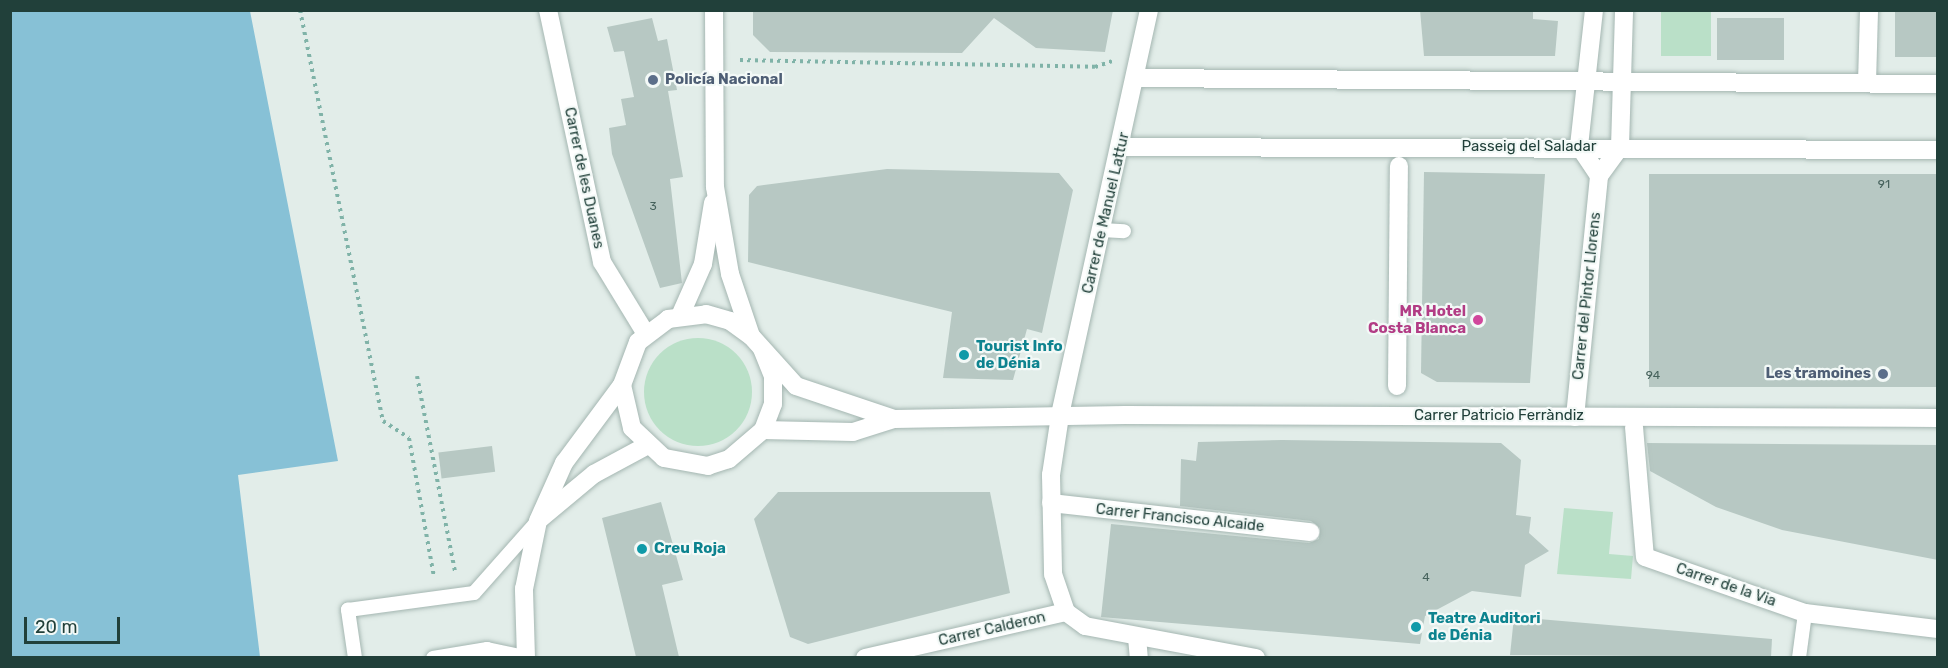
<!DOCTYPE html>
<html>
<head>
<meta charset="utf-8">
<style>
	body { margin:0 }
	#map { position:relative; width:1948px; height:668px; overflow:hidden; background:#e2ede9; font-family:Rubik,sans-serif }
	div>[style] { position:absolute }
	.green>* { inset:0; background:#bae0c8; transform-origin:0 0 }
	.round { border-radius:50% }
	.water>* { inset:0; background:#87c1d6 }
	.building>* { inset:0; background:#b7c8c3; transform-origin:0 0 }
	.path>* { height:4px; margin-top:-2px; transform-origin:0; background:repeating-linear-gradient(90deg,#80b3a8 0 3px,transparent 0 7.5px) }
	.roads { filter:drop-shadow(0 0 2px #a4b6b1) drop-shadow(0 0 2px #a4b6b1) }
	.lane>* { height:14px; margin:-7px; padding:0 7px; transform-origin:7px; border-radius:7px; background:#fff }
	.street>* { height:18px; margin:-9px; padding:0 9px; transform-origin:9px; border-radius:9px; background:#fff }
	.secondary>* { height:18px; margin:-9px; padding:0 9px; transform-origin:9px; border-radius:9px; background:#fff }
	.dots>* { width:16px; height:16px; translate:-50% -50%; box-sizing:border-box; border:3px solid #f3f9f7; border-radius:50% }
	span { translate:-50% -50%; white-space:nowrap; text-align:center; line-height:1.15; -webkit-text-stroke:4.5px #f3f9f7; paint-order:stroke }
	.number-label { font-size:12px; color:#46625c }
	.number-label span { -webkit-text-stroke-width:0 }
	.service-label { font-size:15px; color:#4e5e75; font-weight:700 }
	.left { translate:0 -50%; text-align:left }
	.right { translate:-100% -50%; text-align:right }
	.street-label { font-size:15px; color:#21403a }
	.hotel-label { font-size:15px; color:#b23c85; font-weight:700 }
	.culture-label { font-size:15px; color:#0d838f; font-weight:700 }
	.frame { position:absolute; inset:0; border:12px solid #21403a; pointer-events:none }
	.scale { position:absolute; left:24px; top:617px; width:96px; height:27px; box-sizing:border-box; border:3px solid #21403a; border-top:0; padding-left:8px; font-size:18px; line-height:21px; white-space:nowrap; color:#21403a; -webkit-text-stroke:4px #f3f9f7; paint-order:stroke }
</style>
</head>
<body>
<div id="map">
	<div class="green">
		<i style="left:1661px;top:11px;width:50px;height:45px"></i>
		<i class="round" style="left:644px;top:338px;width:108px;height:108px"></i>
		<i style="clip-path:polygon(1564px 508px,1613px 512px,1609px 554px,1633px 556px,1631px 579px,1557px 574px)"></i>
	</div>
	<div class="water">
		<i style="clip-path:polygon(10px 11px,250px 11px,338px 461px,238px 475px,260px 657px,11px 657px)"></i>
	</div>
	<div class="building">
		<i style="clip-path:polygon(753px 10px,1113px 10px,1105px 52px,1036px 48px,994px 18px,962px 53px,770px 52px,753px 35px)"></i>
		<i style="clip-path:polygon(1420px 10px,1533px 10px,1533px 19px,1558px 21px,1555px 56px,1424px 56px)"></i>
		<i style="left:1895px;top:10px;width:43px;height:47px"></i>
		<i style="clip-path:polygon(652px 18px,658px 41px,667px 39px,677px 90px,668px 91px,683px 177px,670px 179px,682px 283px,660px 288px,612px 154px,609px 128px,626px 125px,621px 99px,634px 97px,624px 51px,614px 52px,607px 27px)"></i>
		<i style="left:1717px;top:18px;width:67px;height:42px"></i>
		<i style="clip-path:polygon(887px 169px,1059px 173px,1073px 190px,1042px 333px,1027px 329px,1013px 380px,943px 378px,952px 312px,748px 262px,749px 195px,757px 186px)"></i>
		<i style="clip-path:polygon(1424px 172px,1545px 174px,1530px 383px,1437px 382px,1421px 373px)"></i>
		<i style="left:1649px;top:174px;width:289px;height:213px"></i>
		<i style="clip-path:polygon(1282px 440px,1501px 443px,1521px 460px,1516px 515px,1531px 517px,1529px 533px,1549px 551px,1525px 565px,1521px 597px,1472px 591px,1425px 616px,1420px 644px,1101px 617px,1111px 524px,1309px 543px,1319px 539px,1320px 528px,1311px 521px,1180px 506px,1181px 459px,1196px 461px,1198px 442px)"></i>
		<i style="clip-path:polygon(1647px 443px,1938px 445px,1938px 560px,1782px 530px,1716px 507px,1650px 471px)"></i>
		<i style="left:492px;top:446px;width:26px;height:54px;rotate:83deg"></i>
		<i style="clip-path:polygon(778px 492px,990px 492px,1010px 593px,808px 644px,790px 637px,754px 519px)"></i>
		<i style="clip-path:polygon(661px 502px,683px 580px,662px 585px,679px 657px,636px 657px,602px 518px)"></i>
		<i style="clip-path:polygon(1514px 617px,1772px 639px,1771px 657px,1510px 655px)"></i>
	</div>
	<div class="path">
		<i style="left:300px;top:10px;width:419px;rotate:78.6deg"></i>
		<i style="left:383px;top:421px;width:31px;rotate:33deg"></i>
		<i style="left:409px;top:438px;width:141px;rotate:79.8deg"></i>
		<i style="left:740px;top:60px;width:355px;rotate:1.1deg"></i>
		<i style="left:1095px;top:67px;width:18px;rotate:-19deg"></i>
		<i style="left:417px;top:376px;width:200px;rotate:79deg"></i>
	</div>
	<div class="roads">
		<div class="lane">
			<i style="left:1102px;top:230px;width:22px;rotate:3deg"></i>
			<i style="left:355px;top:658px;width:49px;rotate:-98.3deg"></i>
			<i style="left:348px;top:610px;width:127px;rotate:-7.7deg"></i>
			<i style="left:474px;top:593px;width:94px;rotate:-48.5deg"></i>
			<i style="left:433px;top:658px;width:55px;rotate:-9.5deg"></i>
			<i style="left:487px;top:649px;width:40px;rotate:12deg"></i>
			<i style="left:1799px;top:658px;width:45px;rotate:-82.4deg"></i>
		</div>
		<div class="street">
			<i style="left:548px;top:10px;width:258px;rotate:77.9deg"></i>
			<i style="left:602px;top:262px;width:84px;rotate:58.6deg"></i>
			<i style="left:1149px;top:10px;width:416px;rotate:102.4deg"></i>
			<i style="left:1060px;top:416px;width:60px;rotate:98.7deg"></i>
			<i style="left:1051px;top:475px;width:99px;rotate:88.8deg"></i>
			<i style="left:1053px;top:574px;width:40px;rotate:71.1deg"></i>
			<i style="left:1066px;top:612px;width:24px;rotate:36deg"></i>
			<i style="left:1085px;top:626px;width:174px;rotate:10.6deg"></i>
			<i style="left:1594px;top:10px;width:137px;rotate:96.3deg"></i>
			<i style="left:1579px;top:146px;width:36px;rotate:56deg"></i>
			<i style="left:1136px;top:78px;width:802px;rotate:0.43deg"></i>
			<i style="left:1867px;top:83px;width:73px;rotate:-88.4deg"></i>
			<i style="left:1121px;top:147px;width:817px;rotate:0.21deg"></i>
			<i style="left:1397px;top:386px;width:220px;rotate:-89.5deg"></i>
			<i style="left:1575px;top:417px;width:242px;rotate:-84.3deg"></i>
			<i style="left:1599px;top:176px;width:36px;rotate:-54deg"></i>
			<i style="left:1620px;top:147px;width:137px;rotate:-88.3deg"></i>
			<i style="left:1634px;top:427px;width:130px;rotate:85.2deg"></i>
			<i style="left:1645px;top:557px;width:170px;rotate:19.3deg"></i>
			<i style="left:1805px;top:613px;width:134px;rotate:6.9deg"></i>
			<i style="left:1051px;top:503px;width:261px;rotate:6.4deg"></i>
			<i style="left:1137px;top:637px;width:21px;rotate:85deg"></i>
			<i style="left:865px;top:658px;width:206px;rotate:-12.9deg"></i>
		</div>
		<div class="secondary">
			<i style="left:714px;top:10px;width:177px;rotate:89.7deg"></i>
			<i style="left:715px;top:187px;width:88px;rotate:80.2deg"></i>
			<i style="left:730px;top:274px;width:65px;rotate:71.3deg"></i>
			<i style="left:680px;top:316px;width:57px;rotate:-66.1deg"></i>
			<i style="left:703px;top:264px;width:62px;rotate:-80.7deg"></i>
			<i style="left:762px;top:349px;width:29px;rotate:68deg"></i>
			<i style="left:773px;top:376px;width:28px;rotate:90deg"></i>
			<i style="left:773px;top:404px;width:28px;rotate:111deg"></i>
			<i style="left:763px;top:430px;width:45px;rotate:139.5deg"></i>
			<i style="left:729px;top:459px;width:22px;rotate:162deg"></i>
			<i style="left:708px;top:466px;width:45px;rotate:-169.7deg"></i>
			<i style="left:664px;top:458px;width:44px;rotate:-136.8deg"></i>
			<i style="left:632px;top:428px;width:44px;rotate:-103.1deg"></i>
			<i style="left:622px;top:385px;width:46px;rotate:-69.6deg"></i>
			<i style="left:638px;top:342px;width:38px;rotate:-37deg"></i>
			<i style="left:668px;top:319px;width:38px;rotate:-7deg"></i>
			<i style="left:706px;top:314px;width:25px;rotate:16deg"></i>
			<i style="left:730px;top:321px;width:26px;rotate:36deg"></i>
			<i style="left:751px;top:336px;width:67px;rotate:48deg"></i>
			<i style="left:796px;top:386px;width:103px;rotate:18.6deg"></i>
			<i style="left:763px;top:430px;width:90px;rotate:1.3deg"></i>
			<i style="left:853px;top:432px;width:43px;rotate:-17.6deg"></i>
			<i style="left:894px;top:419px;width:231px;rotate:-1deg"></i>
			<i style="left:1125px;top:415px;width:813px;rotate:0.21deg"></i>
			<i style="left:541px;top:518px;width:69px;rotate:-39.7deg"></i>
			<i style="left:594px;top:474px;width:59px;rotate:-28.3deg"></i>
			<i style="left:526px;top:658px;width:69px;rotate:-91.7deg"></i>
			<i style="left:524px;top:589px;width:69px;rotate:-78.4deg"></i>
			<i style="left:538px;top:521px;width:64px;rotate:-65.9deg"></i>
			<i style="left:564px;top:463px;width:97px;rotate:-53.4deg"></i>
		</div>
	</div>
	<div class="dots">
		<i style="left:653px;top:80px;background:#5c6f8a"></i>
		<i style="left:1478px;top:320px;background:#d1479c"></i>
		<i style="left:964px;top:355px;background:#0f9aa8"></i>
		<i style="left:1883px;top:374px;background:#5c6f8a"></i>
		<i style="left:642px;top:549px;background:#0f9aa8"></i>
		<i style="left:1416px;top:627px;background:#0f9aa8"></i>
	</div>
	<div class="number-label">
		<span style="left:1884px;top:185px">91</span>
		<span style="left:653px;top:207px">3</span>
		<span style="left:1653px;top:376px">94</span>
		<span style="left:1426px;top:578px">4</span>
	</div>
	<div class="service-label">
		<span class="left" style="left:665px;top:80px">Policía Nacional</span>
		<span class="right" style="left:1871px;top:374px">Les tramoines</span>
	</div>
	<div class="street-label">
		<span style="left:1529px;top:147px">Passeig del Saladar</span>
		<span style="left:584px;top:178px;rotate:78deg">Carrer de les Duanes</span>
		<span style="left:1106px;top:213px;rotate:-77deg">Carrer de Manuel Lattur</span>
		<span style="left:1587px;top:296px;rotate:-84deg">Carrer del Pintor Llorens</span>
		<span style="left:1499px;top:416px">Carrer Patricio Ferràndiz</span>
		<span style="left:1180px;top:518px;rotate:6deg">Carrer Francisco Alcaide</span>
		<span style="left:1726px;top:585px;rotate:19deg">Carrer de la Via</span>
		<span style="left:992px;top:629px;rotate:-13deg">Carrer Calderon</span>
	</div>
	<div class="hotel-label">
		<span class="right" style="left:1466px;top:320px">MR Hotel<br>Costa Blanca</span>
	</div>
	<div class="culture-label">
		<span class="left" style="left:976px;top:355px">Tourist Info<br>de Dénia</span>
		<span class="left" style="left:654px;top:549px">Creu Roja</span>
		<span class="left" style="left:1428px;top:627px">Teatre Auditori<br>de Dénia</span>
	</div>
	<div class="frame"></div>
	<div class="scale">20 m</div>
</div>
</body>
</html>
